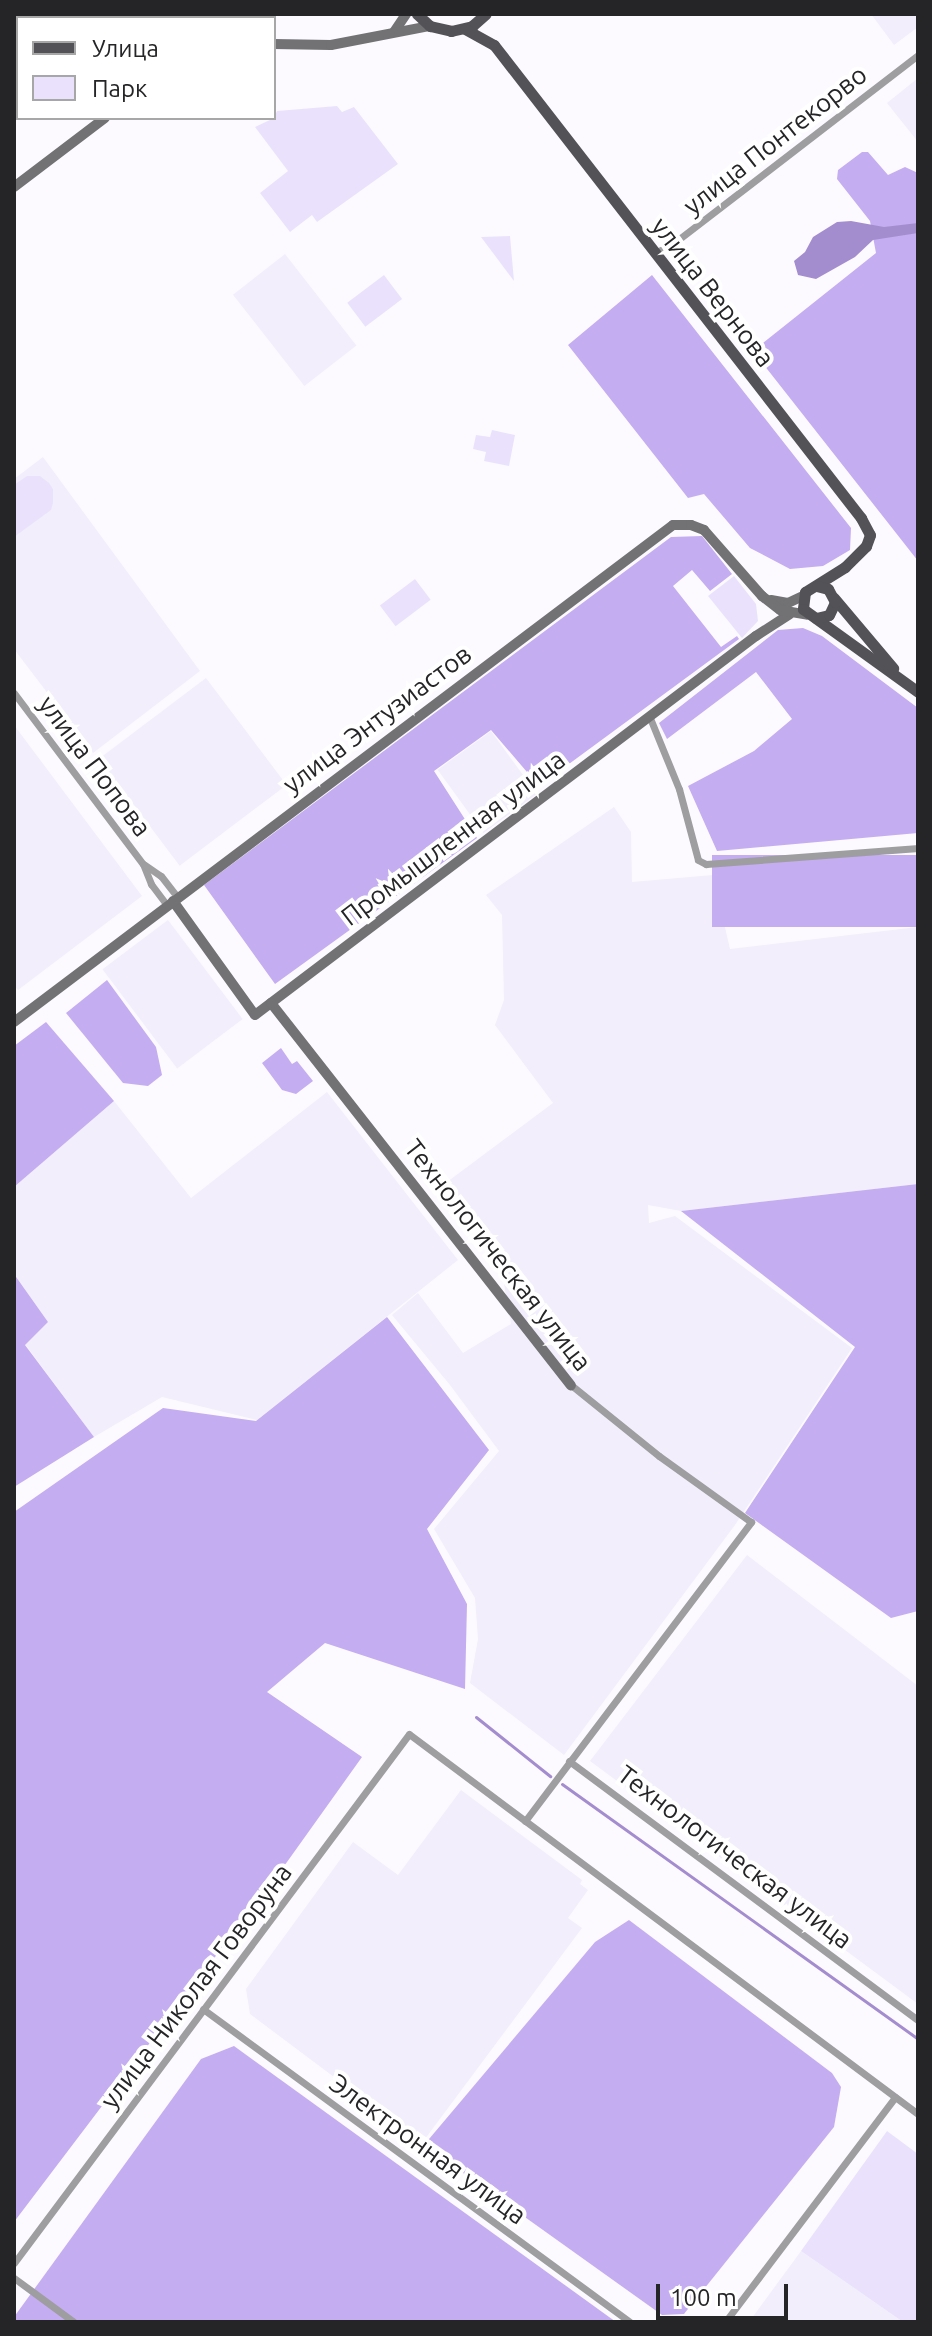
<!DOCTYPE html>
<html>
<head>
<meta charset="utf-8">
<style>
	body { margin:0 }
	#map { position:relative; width:932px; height:2336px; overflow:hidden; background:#fcfaff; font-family:Ubuntu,sans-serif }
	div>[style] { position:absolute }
	.built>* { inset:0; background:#f2eefb; transform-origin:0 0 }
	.green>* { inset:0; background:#eae2fc; transform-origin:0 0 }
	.forest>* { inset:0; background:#c4adf0; transform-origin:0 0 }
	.water>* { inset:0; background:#a48dcf }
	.stream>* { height:3px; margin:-1.5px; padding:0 1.5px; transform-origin:1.5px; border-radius:1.5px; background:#a48dcf }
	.street>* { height:7px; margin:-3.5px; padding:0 3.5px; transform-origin:3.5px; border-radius:3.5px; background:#9e9da0 }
	.secondary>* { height:10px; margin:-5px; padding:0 5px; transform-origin:5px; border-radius:5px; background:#727174 }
	.primary>* { height:11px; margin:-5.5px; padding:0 5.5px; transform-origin:5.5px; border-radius:5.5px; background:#535256 }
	span { translate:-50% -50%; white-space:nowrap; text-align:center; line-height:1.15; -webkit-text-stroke:8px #fff; paint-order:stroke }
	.street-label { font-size:26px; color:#252426 }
	.frame { position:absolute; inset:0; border:16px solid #252426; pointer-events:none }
	.legend { position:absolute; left:16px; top:16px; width:260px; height:104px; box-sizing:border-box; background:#fff; border:2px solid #a8a7a8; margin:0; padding:10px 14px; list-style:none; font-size:24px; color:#252426 }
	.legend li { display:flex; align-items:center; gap:16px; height:40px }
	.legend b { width:40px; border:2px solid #a8a7a8 }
	.scale { position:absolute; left:656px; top:2284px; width:132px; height:36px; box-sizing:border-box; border:4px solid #252426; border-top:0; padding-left:10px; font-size:24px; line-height:28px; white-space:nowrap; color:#252426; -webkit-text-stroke:6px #fff; paint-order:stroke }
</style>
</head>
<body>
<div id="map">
	<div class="built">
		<i style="clip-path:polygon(866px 14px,918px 14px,918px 27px,894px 45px,871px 14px)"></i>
		<i style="clip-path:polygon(918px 78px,918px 142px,887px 103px)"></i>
		<i style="left:285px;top:254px;width:116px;height:66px;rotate:52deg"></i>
		<i style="clip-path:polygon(43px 457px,200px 671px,93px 753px,14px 649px,14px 479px)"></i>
		<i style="left:206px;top:678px;width:134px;height:134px;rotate:53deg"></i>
		<i style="clip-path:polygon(14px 725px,142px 896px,18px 990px,14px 985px)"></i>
		<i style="left:491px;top:731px;width:78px;height:66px;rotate:54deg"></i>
		<i style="clip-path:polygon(614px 807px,631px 832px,632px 882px,713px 875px,730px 949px,918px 927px,918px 1184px,681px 1211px,648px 1205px,649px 1223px,675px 1216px,852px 1348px,735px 1525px,564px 1755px,470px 1683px,478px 1639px,475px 1598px,434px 1529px,499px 1451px,450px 1385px,392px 1315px,418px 1293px,463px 1353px,511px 1324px,499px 1255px,447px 1182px,553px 1103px,495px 1025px,504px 1000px,502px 915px,486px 895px)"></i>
		<i style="left:168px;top:920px;width:124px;height:82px;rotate:53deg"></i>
		<i style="clip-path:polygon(327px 1092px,458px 1260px,257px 1420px,162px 1397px,94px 1437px,25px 1344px,48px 1322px,14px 1274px,14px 1187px,114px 1101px,191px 1198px)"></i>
		<i style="clip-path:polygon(747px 1555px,918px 1686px,918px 2004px,590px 1761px)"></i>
		<i style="clip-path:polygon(461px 1790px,582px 1880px,580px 1884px,588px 1890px,568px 1918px,582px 1928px,422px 2143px,250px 2014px,246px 1989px,353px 1842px,398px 1875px)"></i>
		<i style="clip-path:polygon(801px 2251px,903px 2322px,749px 2322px)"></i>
	</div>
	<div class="green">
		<i style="clip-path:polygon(337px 106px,342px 112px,354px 107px,398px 164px,317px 222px,312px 215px,290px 232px,260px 193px,288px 171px,255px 127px,274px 118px,277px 111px)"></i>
		<i style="clip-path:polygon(510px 236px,514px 281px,481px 237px)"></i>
		<i style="left:384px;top:275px;width:30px;height:46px;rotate:53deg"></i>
		<i style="clip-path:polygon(492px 430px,515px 435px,509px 466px,484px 461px,486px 452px,473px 449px,476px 435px,490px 437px)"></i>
		<i style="clip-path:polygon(27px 476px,40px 476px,49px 483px,53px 489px,53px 503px,51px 510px,14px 537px,14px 485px)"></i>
		<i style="clip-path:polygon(734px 576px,756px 604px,758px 621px,742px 638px,708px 596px)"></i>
		<i style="left:415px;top:579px;width:26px;height:44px;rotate:53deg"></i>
		<i style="clip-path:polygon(887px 2131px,918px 2154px,918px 2322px,903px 2322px,801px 2251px)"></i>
	</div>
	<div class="forest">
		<i style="clip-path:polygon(862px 152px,868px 152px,888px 175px,905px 167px,918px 173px,918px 561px,753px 351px,876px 253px,870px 221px,837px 179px,838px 170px)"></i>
		<i style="clip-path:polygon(652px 275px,851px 528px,850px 550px,823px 566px,790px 569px,750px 548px,704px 494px,688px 498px,568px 345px)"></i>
		<i style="clip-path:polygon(702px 536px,732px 574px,710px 591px,692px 570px,673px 586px,721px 647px,737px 636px,739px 639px,539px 786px,491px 730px,434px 771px,477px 838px,275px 984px,204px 885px,671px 537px)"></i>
		<i style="clip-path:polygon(803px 628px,822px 636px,918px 708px,918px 833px,717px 851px,688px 786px,754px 751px,792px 719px,756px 672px,667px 739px,659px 723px,778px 630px)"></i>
		<i style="left:918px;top:855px;width:72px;height:206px;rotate:90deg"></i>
		<i style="clip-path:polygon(107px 980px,156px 1047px,162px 1075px,148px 1086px,123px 1083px,66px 1013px)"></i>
		<i style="clip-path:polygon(46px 1022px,114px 1101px,14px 1187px,14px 1046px)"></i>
		<i style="clip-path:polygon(281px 1048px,292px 1064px,297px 1061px,313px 1081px,296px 1094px,282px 1090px,262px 1063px)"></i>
		<i style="clip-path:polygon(918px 1184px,918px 1611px,891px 1618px,745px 1513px,855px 1347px,681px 1211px)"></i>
		<i style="clip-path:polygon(14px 1274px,48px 1322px,25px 1345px,94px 1437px,14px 1487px)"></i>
		<i style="clip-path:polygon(387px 1317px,489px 1450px,427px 1529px,467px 1604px,465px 1689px,325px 1643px,267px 1692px,362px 1757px,287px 1862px,14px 2222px,14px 1512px,163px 1408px,256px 1421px)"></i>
		<i style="clip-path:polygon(629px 1920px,832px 2073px,841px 2087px,834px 2127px,684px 2314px,662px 2315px,424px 2145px,595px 1942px)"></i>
		<i style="clip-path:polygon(234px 2046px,616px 2322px,14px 2322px,14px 2317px,201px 2059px)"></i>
	</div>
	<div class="water">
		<i style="clip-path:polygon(851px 221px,884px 227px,918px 223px,918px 233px,873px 240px,855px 257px,816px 279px,798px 275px,794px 261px,805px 252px,813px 237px,837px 222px)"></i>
	</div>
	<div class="stream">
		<i style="left:476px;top:1717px;width:95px;rotate:38.6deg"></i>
		<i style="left:562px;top:1784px;width:438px;rotate:35.6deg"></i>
	</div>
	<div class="street">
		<i style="left:654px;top:253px;width:17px;rotate:-24deg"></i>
		<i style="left:670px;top:246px;width:313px;rotate:-37.6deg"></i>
		<i style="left:14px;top:693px;width:214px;rotate:53deg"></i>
		<i style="left:143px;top:864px;width:22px;rotate:68deg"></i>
		<i style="left:151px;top:884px;width:26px;rotate:53deg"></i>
		<i style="left:650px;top:718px;width:77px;rotate:67.8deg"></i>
		<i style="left:679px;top:789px;width:73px;rotate:75deg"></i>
		<i style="left:698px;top:860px;width:9px;rotate:27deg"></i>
		<i style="left:706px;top:864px;width:213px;rotate:-4.3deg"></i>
		<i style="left:145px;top:865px;width:19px;rotate:35deg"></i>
		<i style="left:161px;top:876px;width:28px;rotate:52deg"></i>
		<i style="left:569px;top:1761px;width:435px;rotate:36.6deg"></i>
		<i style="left:525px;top:1821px;width:375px;rotate:-52.9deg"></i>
		<i style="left:751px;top:1522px;width:113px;rotate:-144.3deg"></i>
		<i style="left:659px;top:1456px;width:113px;rotate:-141.1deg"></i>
		<i style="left:203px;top:2009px;width:529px;rotate:36.24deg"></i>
		<i style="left:14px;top:2263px;width:660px;rotate:-53.25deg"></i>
		<i style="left:409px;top:1734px;width:635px;rotate:36.74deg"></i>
		<i style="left:14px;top:2278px;width:74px;rotate:36.3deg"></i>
		<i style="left:725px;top:2322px;width:282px;rotate:-52.9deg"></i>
	</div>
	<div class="secondary">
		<i style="left:394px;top:32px;width:22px;rotate:-56deg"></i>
		<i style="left:274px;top:44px;width:57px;rotate:1deg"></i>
		<i style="left:331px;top:45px;width:101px;rotate:-10.9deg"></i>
		<i style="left:14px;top:187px;width:114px;rotate:-37.2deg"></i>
		<i style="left:771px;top:600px;width:17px;rotate:10deg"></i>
		<i style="left:788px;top:603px;width:17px;rotate:-25deg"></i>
		<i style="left:173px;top:901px;width:140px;rotate:54.3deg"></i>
		<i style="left:255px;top:1015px;width:628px;rotate:-37.11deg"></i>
		<i style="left:756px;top:636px;width:40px;rotate:-32.9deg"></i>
		<i style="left:271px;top:1003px;width:486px;rotate:51.9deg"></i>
		<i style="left:14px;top:1022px;width:825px;rotate:-37.02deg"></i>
		<i style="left:673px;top:525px;width:18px"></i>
		<i style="left:691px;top:525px;width:14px;rotate:21deg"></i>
		<i style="left:704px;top:530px;width:88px;rotate:48.7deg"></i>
		<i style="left:762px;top:596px;width:23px;rotate:38deg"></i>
		<i style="left:780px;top:610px;width:27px;rotate:10deg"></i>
	</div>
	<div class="primary">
		<i style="left:417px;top:14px;width:18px;rotate:43deg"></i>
		<i style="left:430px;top:26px;width:22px;rotate:13deg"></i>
		<i style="left:451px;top:31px;width:22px;rotate:-13deg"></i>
		<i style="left:472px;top:26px;width:18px;rotate:-41deg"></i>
		<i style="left:465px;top:29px;width:33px;rotate:29deg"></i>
		<i style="left:494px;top:45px;width:599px;rotate:52.19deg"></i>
		<i style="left:861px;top:518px;width:19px;rotate:62deg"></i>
		<i style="left:870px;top:535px;width:12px;rotate:110deg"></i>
		<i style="left:866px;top:546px;width:30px;rotate:135deg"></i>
		<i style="left:845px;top:567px;width:47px;rotate:148deg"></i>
		<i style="left:805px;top:592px;width:17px;rotate:97deg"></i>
		<i style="left:803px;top:609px;width:142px;rotate:35.8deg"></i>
		<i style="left:834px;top:598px;width:92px;rotate:49.9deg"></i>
		<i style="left:816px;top:618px;width:13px;rotate:-13deg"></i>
		<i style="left:829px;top:615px;width:14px;rotate:-65deg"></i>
		<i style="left:835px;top:602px;width:15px;rotate:-118deg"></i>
		<i style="left:828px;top:589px;width:11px;rotate:-165deg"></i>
	</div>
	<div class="street-label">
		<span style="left:775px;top:140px;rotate:-38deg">улица Понтекорво</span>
		<span style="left:713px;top:292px;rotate:52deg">улица Вернова</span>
		<span style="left:377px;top:719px;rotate:-37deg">улица Энтузиастов</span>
		<span style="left:95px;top:766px;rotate:53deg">улица Попова</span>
		<span style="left:453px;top:838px;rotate:-37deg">Промышленная улица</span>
		<span style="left:498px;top:1255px;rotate:52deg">Технологическая улица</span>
		<span style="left:735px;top:1857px;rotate:37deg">Технологическая улица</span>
		<span style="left:196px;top:1986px;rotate:-53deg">улица Николая Говоруна</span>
		<span style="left:428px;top:2149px;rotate:36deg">Электронная улица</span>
	</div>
	<div class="frame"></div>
	<ul class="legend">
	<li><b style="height:10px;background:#535256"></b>Улица</li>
	<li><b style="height:22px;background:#eae2fc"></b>Парк</li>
	</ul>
	<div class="scale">100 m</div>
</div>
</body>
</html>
